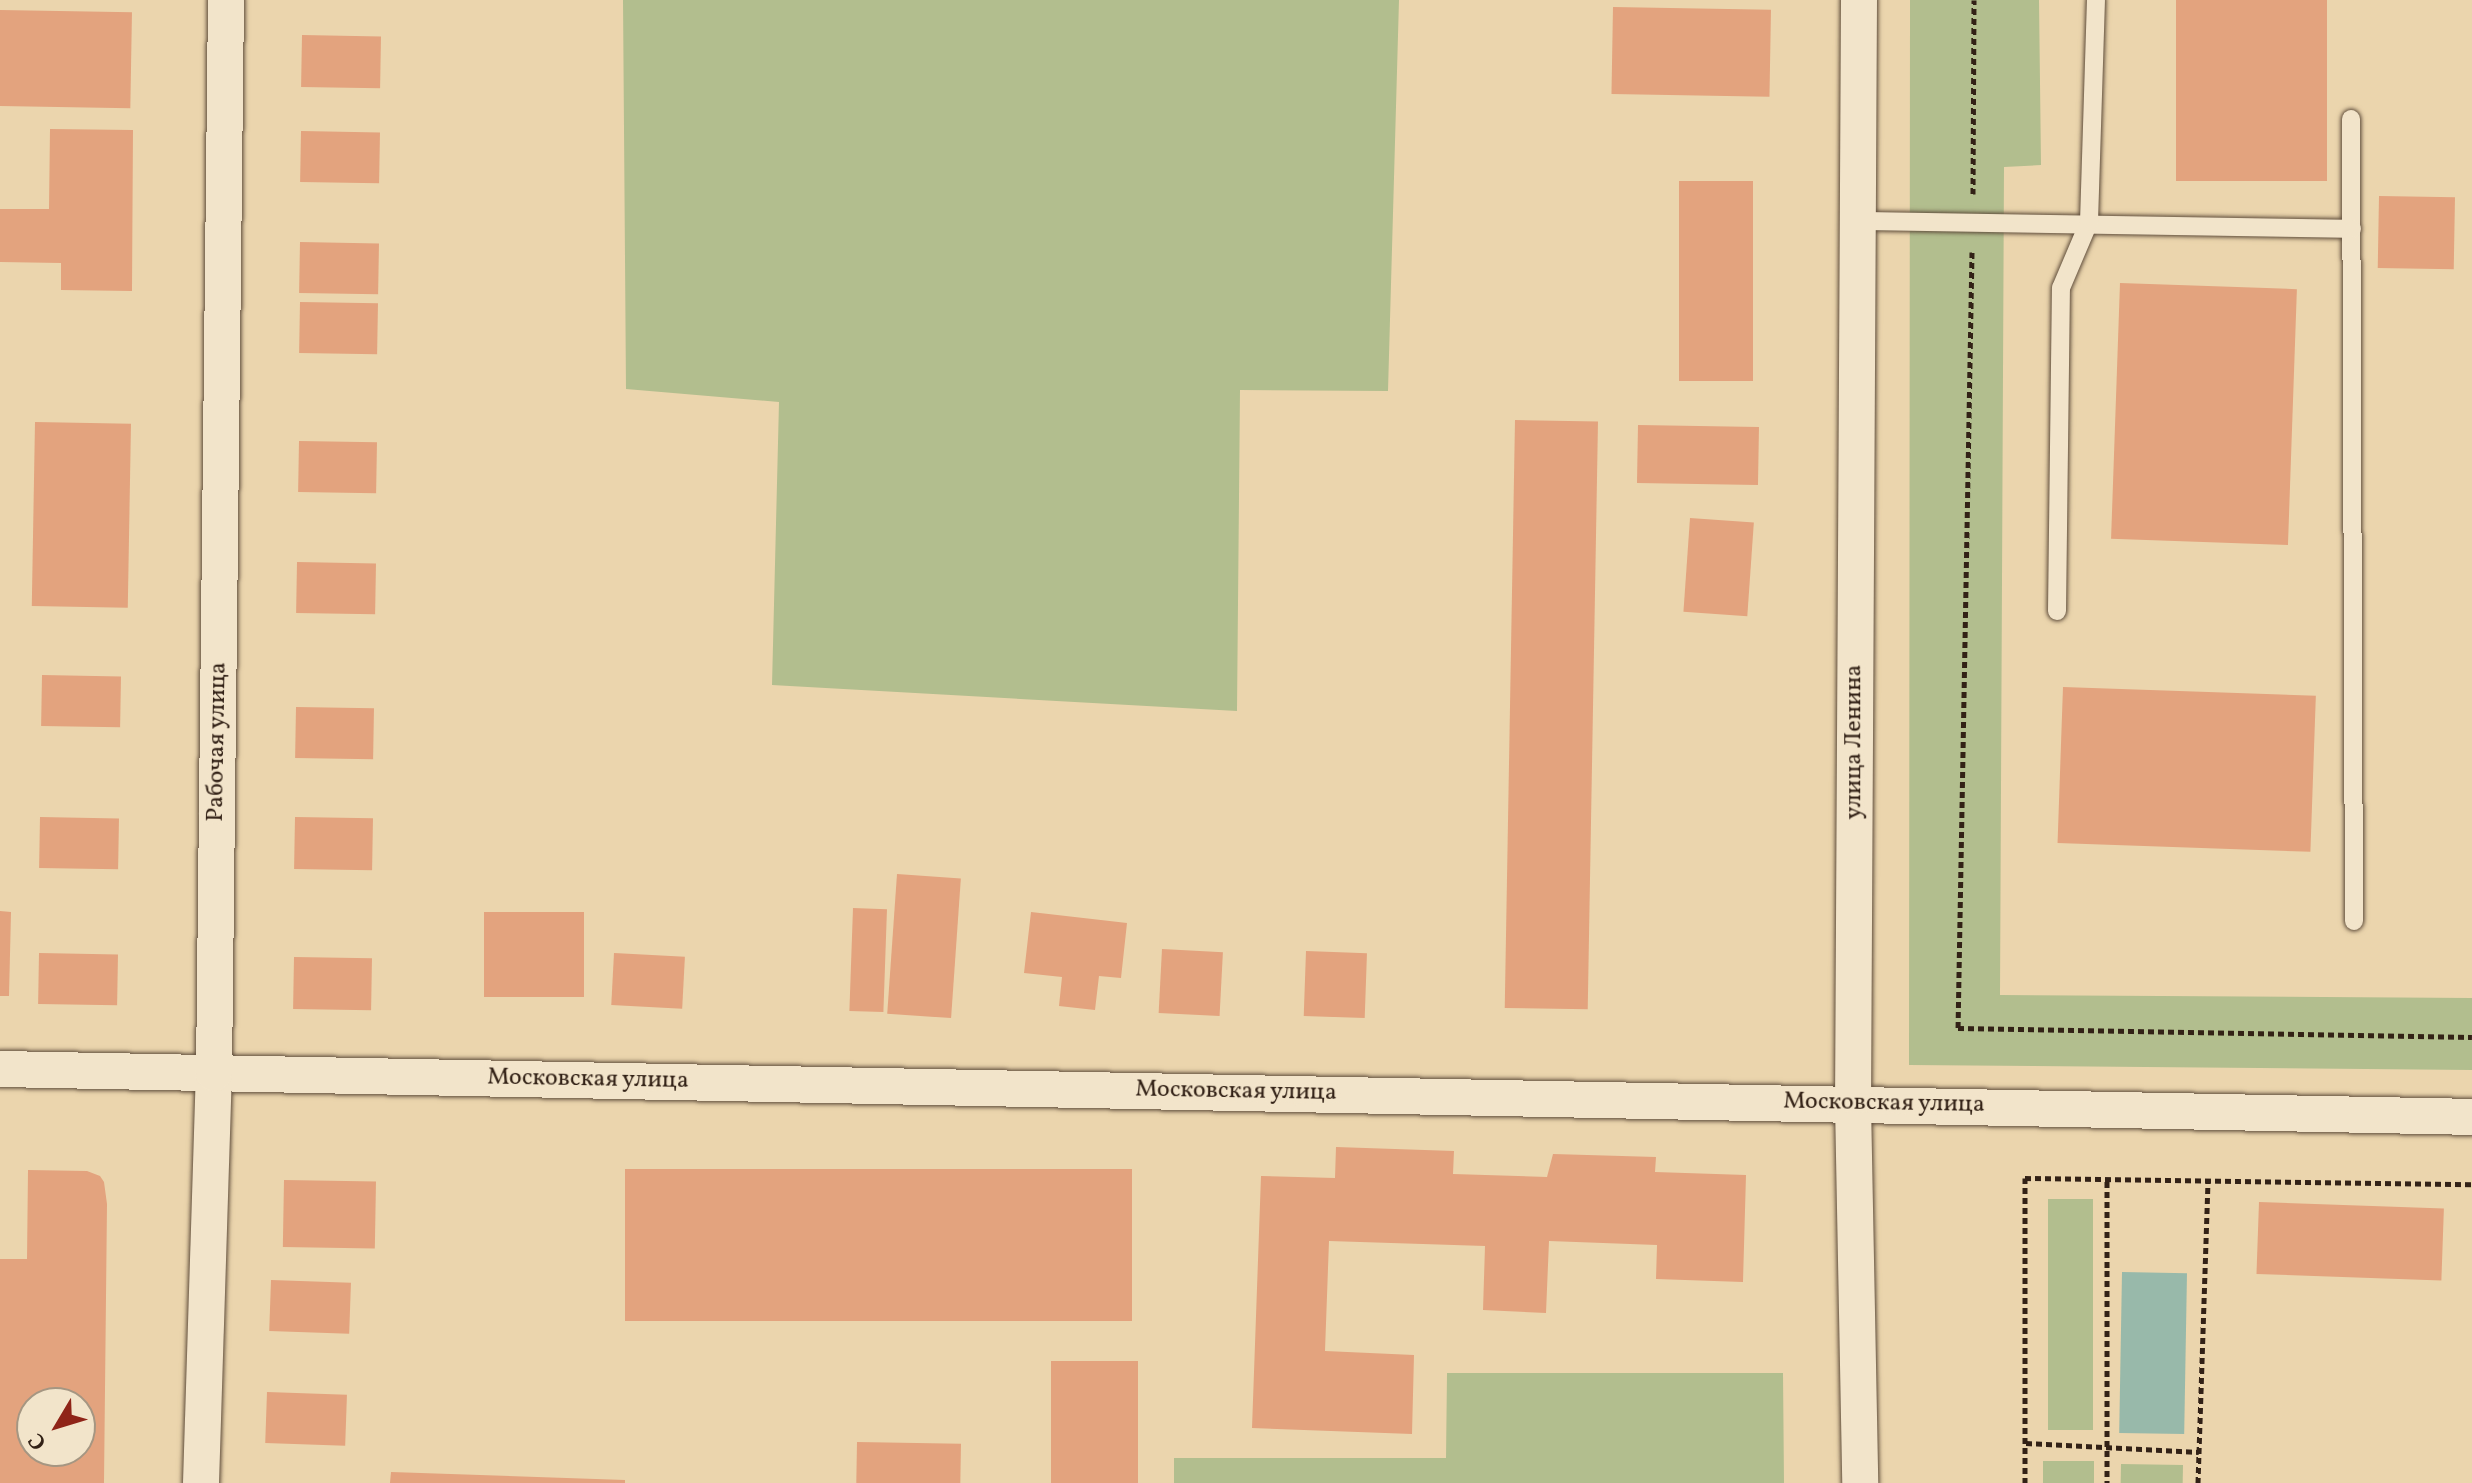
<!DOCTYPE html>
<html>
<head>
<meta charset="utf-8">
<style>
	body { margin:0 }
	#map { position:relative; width:2472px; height:1483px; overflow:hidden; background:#ebd5ad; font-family:Vollkorn,serif }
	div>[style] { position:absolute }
	.green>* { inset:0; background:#b2be8e; transform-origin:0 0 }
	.water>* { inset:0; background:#98b9aa; transform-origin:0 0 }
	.building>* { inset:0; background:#e3a37e; transform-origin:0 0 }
	.path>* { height:5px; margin-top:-2.5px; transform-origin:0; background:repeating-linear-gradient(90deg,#322116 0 6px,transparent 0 10px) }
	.roads { filter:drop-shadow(0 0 2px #604e3c) drop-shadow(0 0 2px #604e3c) }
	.service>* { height:18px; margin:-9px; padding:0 9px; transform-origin:9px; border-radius:9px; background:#f2e4ca }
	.minor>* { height:36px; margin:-18px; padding:0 18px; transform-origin:18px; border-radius:18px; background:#f2e4ca }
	span { translate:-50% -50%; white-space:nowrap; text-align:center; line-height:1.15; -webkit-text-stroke:8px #f2e4ca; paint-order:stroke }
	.street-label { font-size:24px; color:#322116 }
	.north { position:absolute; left:16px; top:1387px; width:80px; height:80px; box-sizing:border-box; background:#f2e4ca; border:2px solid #a59682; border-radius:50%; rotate:232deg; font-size:22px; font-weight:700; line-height:32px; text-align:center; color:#322116 }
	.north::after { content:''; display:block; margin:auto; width:28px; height:36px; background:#8f2418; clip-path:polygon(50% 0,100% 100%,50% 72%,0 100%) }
</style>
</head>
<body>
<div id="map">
	<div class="green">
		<i style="clip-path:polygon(623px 0,1399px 0,1388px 391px,1240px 390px,1237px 711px,772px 685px,779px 402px,626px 389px)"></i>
		<i style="clip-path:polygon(1910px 0,2039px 0,2041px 165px,2004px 167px,2000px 995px,2472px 998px,2472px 1070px,1909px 1065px)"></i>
		<i style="left:2048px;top:1199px;width:45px;height:231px"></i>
		<i style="clip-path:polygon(1447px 1373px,1783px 1373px,1784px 1483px,1174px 1483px,1174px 1458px,1446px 1458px)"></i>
		<i style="left:2043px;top:1461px;width:51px;height:22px"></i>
		<i style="left:2121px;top:1464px;width:62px;height:19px;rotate:1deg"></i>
	</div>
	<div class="water">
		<i style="left:2122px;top:1272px;width:65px;height:161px;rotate:1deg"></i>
	</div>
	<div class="building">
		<i style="left:2176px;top:0;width:151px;height:181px"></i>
		<i style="left:1613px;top:7px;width:158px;height:87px;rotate:1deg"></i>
		<i style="left:0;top:10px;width:132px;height:96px;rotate:1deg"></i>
		<i style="left:302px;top:35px;width:79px;height:52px;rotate:1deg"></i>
		<i style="clip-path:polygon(50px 129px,133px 130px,132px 291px,61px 290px,61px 263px,0 262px,0 209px,49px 209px)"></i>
		<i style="left:301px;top:131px;width:79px;height:51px;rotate:1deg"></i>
		<i style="left:1679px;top:181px;width:74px;height:200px"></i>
		<i style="left:2379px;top:196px;width:76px;height:72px;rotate:1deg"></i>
		<i style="left:300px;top:242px;width:79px;height:51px;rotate:1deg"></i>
		<i style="left:2120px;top:283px;width:177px;height:256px;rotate:2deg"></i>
		<i style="left:300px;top:302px;width:78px;height:51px;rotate:1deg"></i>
		<i style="left:1515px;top:420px;width:83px;height:588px;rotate:1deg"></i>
		<i style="left:35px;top:422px;width:96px;height:184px;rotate:1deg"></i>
		<i style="left:1638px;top:425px;width:121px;height:58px;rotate:1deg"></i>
		<i style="left:299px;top:441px;width:78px;height:51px;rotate:1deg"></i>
		<i style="left:1690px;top:518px;width:64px;height:94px;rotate:4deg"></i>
		<i style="left:297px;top:562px;width:79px;height:51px;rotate:1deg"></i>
		<i style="left:42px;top:675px;width:79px;height:51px;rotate:1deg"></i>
		<i style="left:2063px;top:687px;width:253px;height:156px;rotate:2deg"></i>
		<i style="left:296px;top:707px;width:78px;height:51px;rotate:1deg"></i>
		<i style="left:40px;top:817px;width:79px;height:51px;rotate:1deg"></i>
		<i style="left:295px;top:817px;width:78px;height:52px;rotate:1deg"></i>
		<i style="left:897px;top:874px;width:64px;height:140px;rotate:4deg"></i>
		<i style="left:853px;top:908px;width:34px;height:103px;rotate:2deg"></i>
		<i style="clip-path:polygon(0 911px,11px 912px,9px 996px,0 996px)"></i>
		<i style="left:484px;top:912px;width:100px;height:85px"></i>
		<i style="clip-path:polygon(1031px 912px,1127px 923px,1121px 978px,1099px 976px,1095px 1010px,1059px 1006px,1062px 977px,1024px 973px)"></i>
		<i style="left:1162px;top:949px;width:61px;height:64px;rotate:3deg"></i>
		<i style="left:1306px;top:951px;width:61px;height:65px;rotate:2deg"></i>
		<i style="left:39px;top:953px;width:79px;height:51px;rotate:1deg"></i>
		<i style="left:614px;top:953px;width:71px;height:52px;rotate:3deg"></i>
		<i style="left:294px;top:957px;width:78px;height:52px;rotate:1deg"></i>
		<i style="clip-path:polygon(1336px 1147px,1454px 1151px,1453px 1174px,1547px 1177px,1553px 1154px,1656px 1157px,1655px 1172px,1746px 1175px,1743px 1282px,1656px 1279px,1657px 1245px,1549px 1241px,1546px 1313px,1483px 1310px,1485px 1246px,1329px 1241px,1325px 1351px,1414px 1355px,1412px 1434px,1252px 1428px,1261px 1176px,1335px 1178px)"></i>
		<i style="left:625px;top:1169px;width:507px;height:152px"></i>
		<i style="clip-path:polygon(evenodd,28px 1170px,87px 1171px,100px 1176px,104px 1182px,107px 1204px,104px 1483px,0 1483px,0 1259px,27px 1259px,28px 1170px,32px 1403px,80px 1403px,80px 1451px,32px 1451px,32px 1403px)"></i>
		<i style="left:284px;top:1180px;width:92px;height:67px;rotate:1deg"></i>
		<i style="left:2259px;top:1202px;width:185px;height:72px;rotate:2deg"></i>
		<i style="left:271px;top:1280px;width:80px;height:51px;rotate:2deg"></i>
		<i style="left:1051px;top:1361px;width:87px;height:122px"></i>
		<i style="left:267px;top:1392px;width:80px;height:51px;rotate:2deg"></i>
		<i style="left:857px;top:1442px;width:104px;height:41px;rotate:1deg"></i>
		<i style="clip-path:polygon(391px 1472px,625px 1480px,625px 1483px,390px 1483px)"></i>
	</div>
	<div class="path">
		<i style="left:1973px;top:194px;width:194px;rotate:-89.7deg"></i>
		<i style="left:1972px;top:252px;width:776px;rotate:91.03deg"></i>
		<i style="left:1958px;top:1028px;width:514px;rotate:1deg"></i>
		<i style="left:2107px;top:1181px;width:302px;rotate:90deg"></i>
		<i style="left:2026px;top:1443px;width:173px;rotate:3deg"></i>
		<i style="left:2025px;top:1483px;width:305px;rotate:-90deg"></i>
		<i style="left:2025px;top:1178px;width:447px;rotate:0.8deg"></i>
		<i style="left:2198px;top:1483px;width:302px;rotate:-88.1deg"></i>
	</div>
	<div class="roads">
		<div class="service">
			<i style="left:2351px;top:119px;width:802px;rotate:89.79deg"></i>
			<i style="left:1858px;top:221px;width:494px;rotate:0.9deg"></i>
			<i style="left:2057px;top:611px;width:323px;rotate:-89.3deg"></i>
			<i style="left:2061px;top:288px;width:72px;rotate:-67deg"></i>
			<i style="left:2089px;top:222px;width:222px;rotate:-88.2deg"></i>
		</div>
		<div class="minor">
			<i style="left:1859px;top:0;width:1104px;rotate:90.31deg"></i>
			<i style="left:1853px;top:1104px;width:379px;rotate:88.9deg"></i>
			<i style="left:0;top:1069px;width:2472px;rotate:1.11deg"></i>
			<i style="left:201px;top:1483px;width:410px;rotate:-88.2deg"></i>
			<i style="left:214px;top:1073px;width:1073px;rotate:-89.36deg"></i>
		</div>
	</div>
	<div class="street-label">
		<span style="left:218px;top:742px;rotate:-89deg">Рабочая улица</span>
		<span style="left:1855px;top:742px;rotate:-90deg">улица Ленина</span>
		<span style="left:588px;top:1080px;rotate:1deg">Московская улица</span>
		<span style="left:1236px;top:1092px;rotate:1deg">Московская улица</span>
		<span style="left:1884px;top:1104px;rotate:1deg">Московская улица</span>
	</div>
	<div class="north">С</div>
</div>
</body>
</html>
